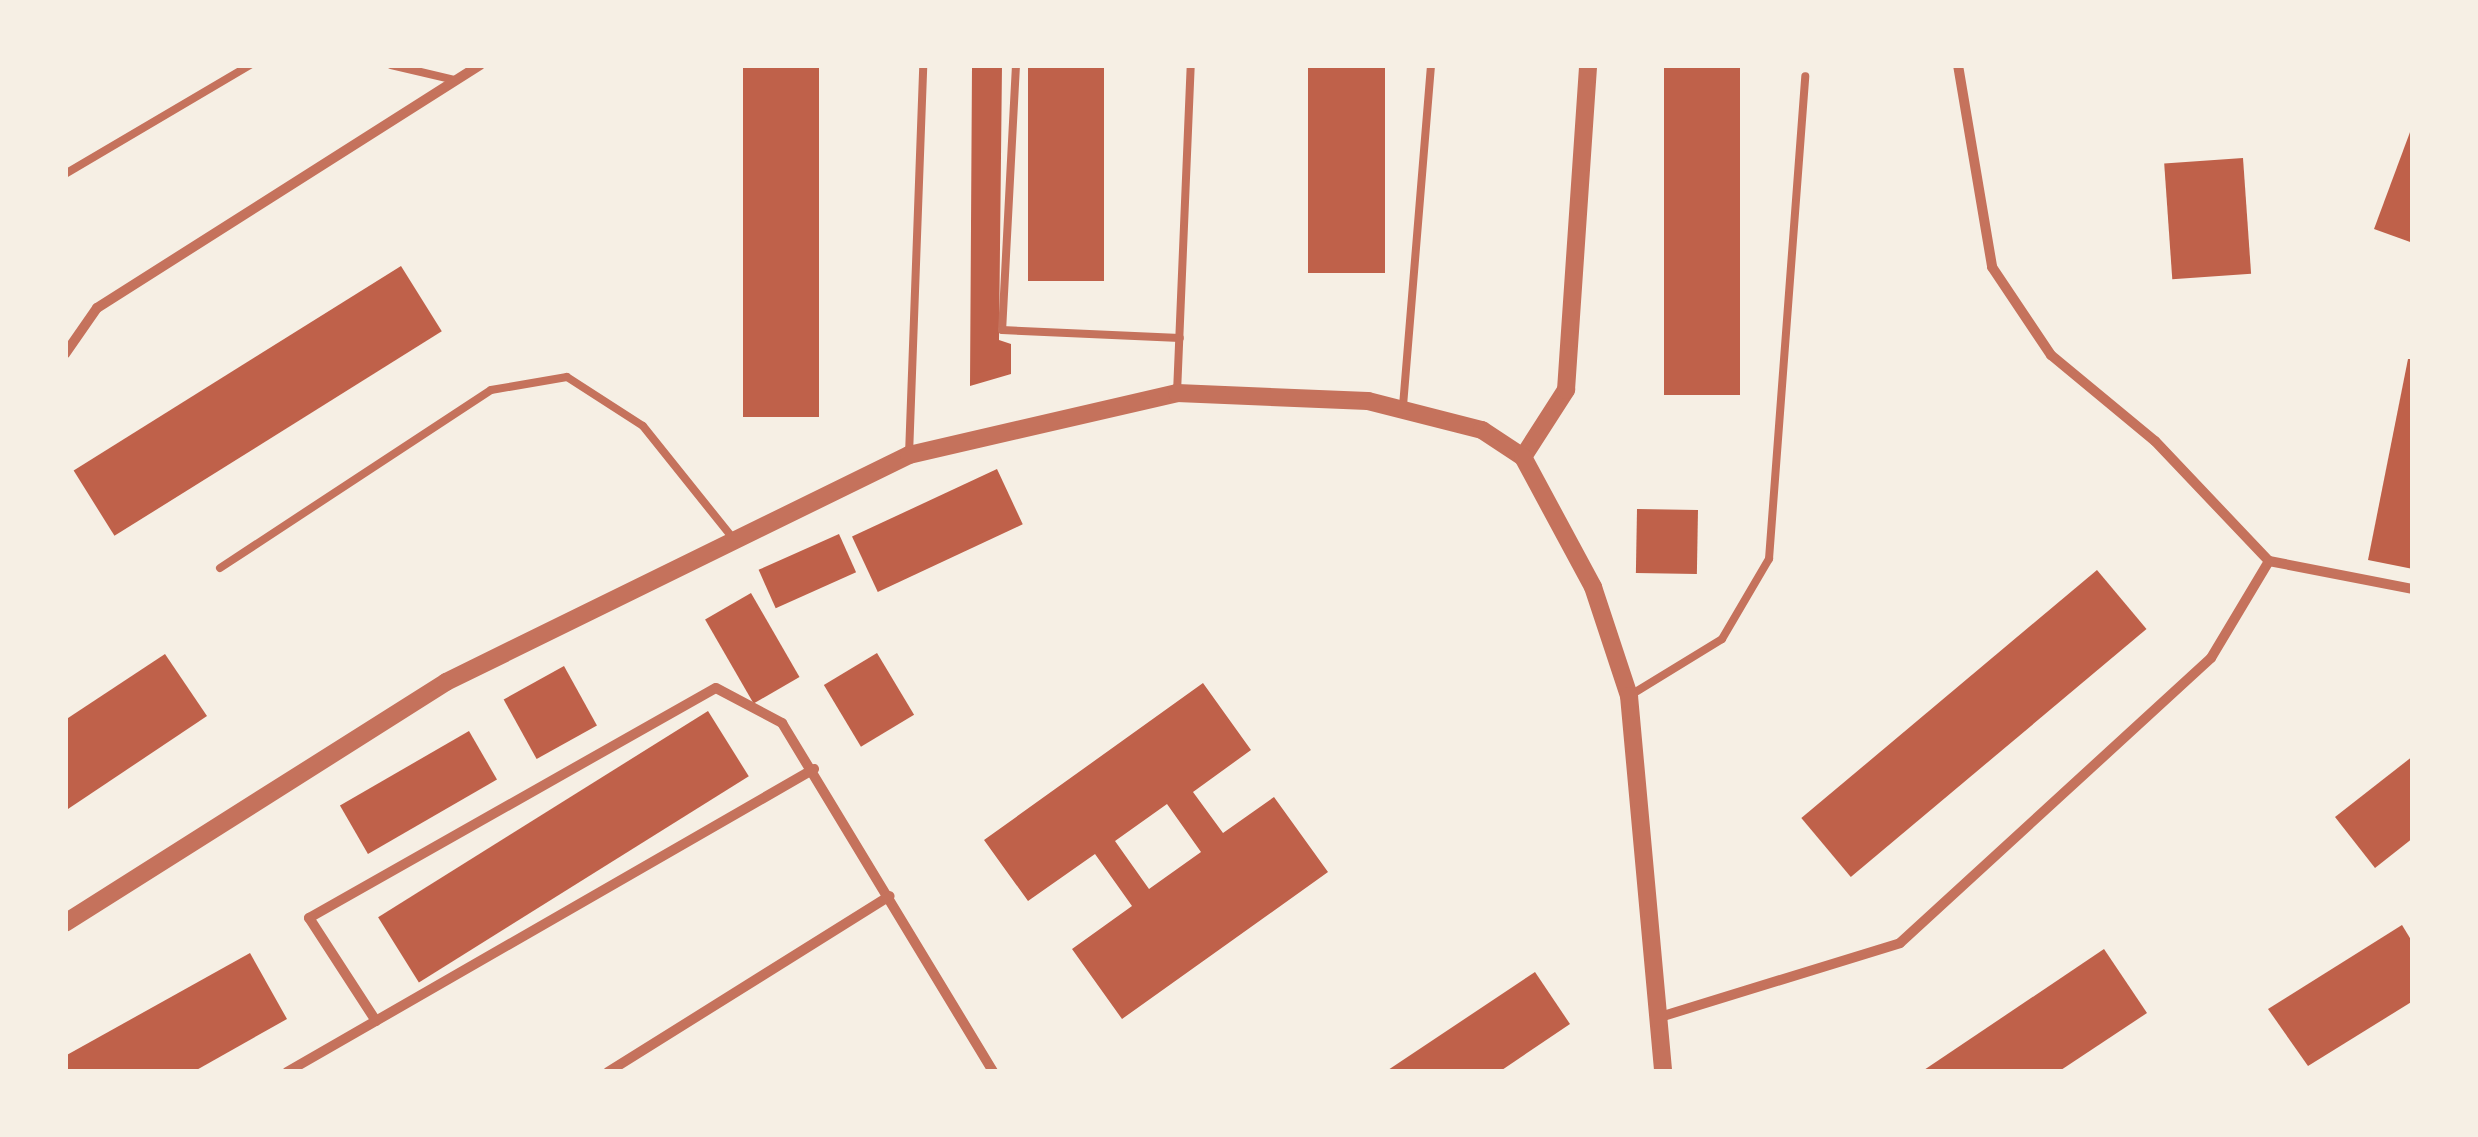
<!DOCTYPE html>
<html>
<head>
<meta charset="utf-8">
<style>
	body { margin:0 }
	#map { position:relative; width:2478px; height:1137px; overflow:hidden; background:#f6efe4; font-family:Inter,sans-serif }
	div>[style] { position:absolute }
	.building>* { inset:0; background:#bf614a; transform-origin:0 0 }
	.service>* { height:8px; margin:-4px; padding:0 4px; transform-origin:4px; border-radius:4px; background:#c5725c }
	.minor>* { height:10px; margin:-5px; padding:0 5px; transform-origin:5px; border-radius:5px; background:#c5725c }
	.tertiary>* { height:18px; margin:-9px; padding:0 9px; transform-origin:9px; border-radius:9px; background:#c5725c }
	span { translate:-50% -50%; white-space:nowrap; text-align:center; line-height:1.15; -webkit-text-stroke:9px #f6efe4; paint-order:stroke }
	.frame { position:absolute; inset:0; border:68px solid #f6efe4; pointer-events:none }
</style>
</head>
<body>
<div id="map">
	<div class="building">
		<i style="left:743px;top:65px;width:76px;height:352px"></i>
		<i style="clip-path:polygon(972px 65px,1002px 65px,999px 340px,1011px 344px,1011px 374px,970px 386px)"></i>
		<i style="left:1028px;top:65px;width:76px;height:216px"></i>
		<i style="left:1308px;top:65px;width:77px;height:208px"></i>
		<i style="left:1664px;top:65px;width:76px;height:330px"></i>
		<i style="clip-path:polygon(2413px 124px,2413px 243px,2374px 229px)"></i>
		<i style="left:2243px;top:158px;width:116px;height:79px;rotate:86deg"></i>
		<i style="left:401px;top:266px;width:77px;height:386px;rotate:58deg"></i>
		<i style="clip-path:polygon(2408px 359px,2413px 359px,2413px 569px,2368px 560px)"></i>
		<i style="left:997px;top:469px;width:61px;height:160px;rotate:65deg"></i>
		<i style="left:1637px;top:509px;width:61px;height:64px;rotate:1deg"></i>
		<i style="left:839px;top:534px;width:42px;height:88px;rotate:66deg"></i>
		<i style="left:2097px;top:570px;width:77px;height:386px;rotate:50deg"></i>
		<i style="left:751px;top:593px;width:97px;height:53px;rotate:60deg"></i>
		<i style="left:877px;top:653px;width:72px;height:62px;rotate:59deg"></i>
		<i style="clip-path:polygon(165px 654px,207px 716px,65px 811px,65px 720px)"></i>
		<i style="left:564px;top:666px;width:68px;height:69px;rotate:61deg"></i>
		<i style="clip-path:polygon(evenodd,1203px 683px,1251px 750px,1193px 792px,1223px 833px,1274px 797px,1328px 872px,1122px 1019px,1072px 949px,1132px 906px,1095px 854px,1028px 901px,984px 840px,1203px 683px,1167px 804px,1201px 852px,1149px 889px,1115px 841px,1167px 804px)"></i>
		<i style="left:708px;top:711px;width:77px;height:389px;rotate:58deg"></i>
		<i style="left:469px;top:731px;width:56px;height:149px;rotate:60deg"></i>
		<i style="clip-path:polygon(2413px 756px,2413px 838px,2375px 868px,2335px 817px)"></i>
		<i style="clip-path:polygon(2402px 925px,2413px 943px,2413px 1001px,2308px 1066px,2268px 1009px)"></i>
		<i style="clip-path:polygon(2104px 949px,2147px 1013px,2058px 1072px,1921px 1072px)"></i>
		<i style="clip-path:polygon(250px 953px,287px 1019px,193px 1072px,65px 1072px,65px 1056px)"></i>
		<i style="clip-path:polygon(1535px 972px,1570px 1024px,1499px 1072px,1385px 1072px)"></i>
	</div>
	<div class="service">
		<i style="left:391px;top:65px;width:66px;rotate:13.2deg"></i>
		<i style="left:1016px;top:65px;width:265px;rotate:93deg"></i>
		<i style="left:1002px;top:330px;width:178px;rotate:2.6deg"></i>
		<i style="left:65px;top:174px;width:215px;rotate:-30.5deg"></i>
		<i style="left:1177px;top:393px;width:328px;rotate:-87.6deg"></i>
		<i style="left:1403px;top:406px;width:342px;rotate:-85.3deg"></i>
		<i style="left:909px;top:455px;width:390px;rotate:-87.9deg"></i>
		<i style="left:220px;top:568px;width:324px;rotate:-33.3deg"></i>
		<i style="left:491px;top:390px;width:77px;rotate:-9.7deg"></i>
		<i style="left:567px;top:377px;width:90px;rotate:32.8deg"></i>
		<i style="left:643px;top:426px;width:141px;rotate:51.3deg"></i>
		<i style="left:1629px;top:696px;width:109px;rotate:-31.5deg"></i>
		<i style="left:1722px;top:639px;width:93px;rotate:-59.6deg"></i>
		<i style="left:1769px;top:559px;width:484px;rotate:-85.7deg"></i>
	</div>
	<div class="minor">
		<i style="left:1958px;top:65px;width:205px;rotate:80.4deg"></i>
		<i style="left:1992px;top:267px;width:106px;rotate:56.2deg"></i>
		<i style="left:2051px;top:355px;width:135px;rotate:39.6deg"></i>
		<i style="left:2155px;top:441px;width:166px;rotate:46.5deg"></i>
		<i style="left:65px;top:354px;width:56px;rotate:-55.2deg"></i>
		<i style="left:97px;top:308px;width:454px;rotate:-32.4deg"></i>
		<i style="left:1660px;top:1017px;width:251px;rotate:-17.1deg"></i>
		<i style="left:1900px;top:943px;width:422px;rotate:-42.5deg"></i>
		<i style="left:2211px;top:658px;width:113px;rotate:-59.1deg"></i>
		<i style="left:2269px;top:561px;width:147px;rotate:11deg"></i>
		<i style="left:376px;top:1021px;width:123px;rotate:-123deg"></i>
		<i style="left:309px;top:918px;width:467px;rotate:-29.5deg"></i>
		<i style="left:716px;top:688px;width:75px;rotate:27.9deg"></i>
		<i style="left:782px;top:723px;width:408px;rotate:58.8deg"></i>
		<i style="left:287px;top:1072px;width:608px;rotate:-29.9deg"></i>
		<i style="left:608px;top:1072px;width:332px;rotate:-32deg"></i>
	</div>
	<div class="tertiary">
		<i style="left:1523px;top:457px;width:80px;rotate:-57.3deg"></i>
		<i style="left:1566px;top:390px;width:326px;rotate:-86.1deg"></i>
		<i style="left:65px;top:923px;width:451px;rotate:-32.3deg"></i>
		<i style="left:446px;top:682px;width:516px;rotate:-26.12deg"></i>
		<i style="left:909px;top:455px;width:275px;rotate:-13deg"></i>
		<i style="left:1177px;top:393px;width:191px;rotate:2.4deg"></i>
		<i style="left:1368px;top:401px;width:118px;rotate:14.3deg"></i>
		<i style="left:1482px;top:430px;width:49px;rotate:33.4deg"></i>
		<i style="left:1523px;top:457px;width:148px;rotate:61.7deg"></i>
		<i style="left:1593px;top:587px;width:115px;rotate:71.7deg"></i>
		<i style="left:1629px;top:696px;width:378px;rotate:84.8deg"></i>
	</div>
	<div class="frame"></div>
</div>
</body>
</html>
